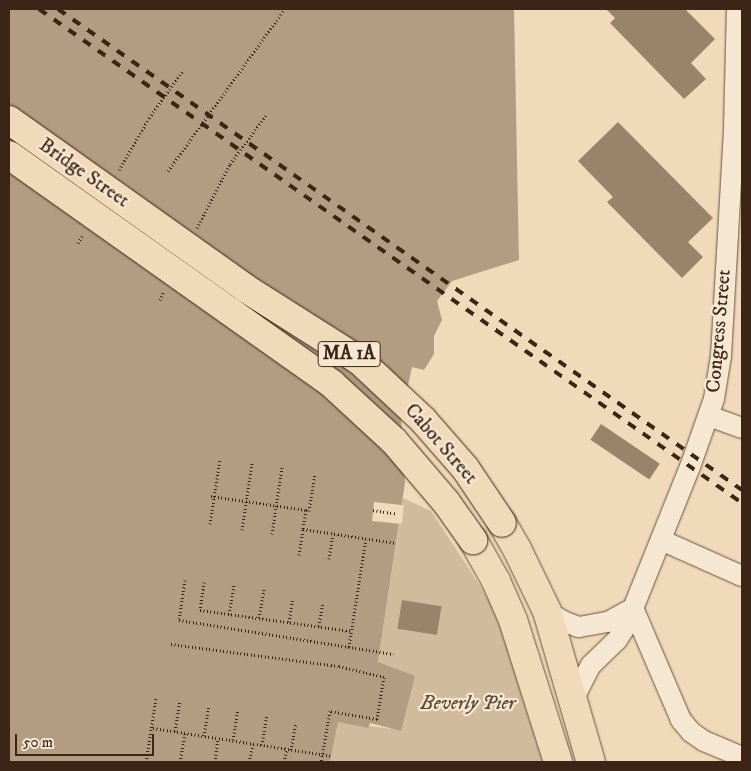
<!DOCTYPE html>
<html>
<head>
<meta charset="utf-8">
<style>
	body { margin:0 }
	#map { position:relative; width:751px; height:771px; overflow:hidden; background:#f1dab9; font-family:"IM FELL DW Pica",serif }
	div>[style] { position:absolute }
	.green>* { inset:0; background:#d2bb9d }
	.water>* { inset:0; background:#b39c82 }
	.pier>* { inset:0; background:#f1dab9; transform-origin:0 0 }
	.building>* { inset:0; background:#9a836b; transform-origin:0 0 }
	.path>* { height:3px; margin-top:-1.5px; transform-origin:0; background:repeating-linear-gradient(90deg,#3c2516 0 1px,transparent 0 3.5px) }
	.roads { filter:drop-shadow(0 0 1px #69523f) drop-shadow(0 0 1px #69523f) }
	.street>* { height:20px; margin:-10px; padding:0 10px; transform-origin:10px; border-radius:10px; background:#f6e7d2 }
	.highway>* { height:28px; margin:-14px; padding:0 14px; transform-origin:14px; border-radius:14px; background:#f1dab9 }
	.rail>* { height:4px; margin-top:-2px; transform-origin:0; background:repeating-linear-gradient(90deg,#3c2516 0 9px,transparent 0 18px) }
	.bridges { filter:drop-shadow(0 0 1px #3c2516) drop-shadow(0 0 1px #3c2516) }
	.highway-bridge>* { height:28px; margin:-14px; padding:0 14px; transform-origin:14px; border-radius:14px; background:#f1dab9 }
	span { translate:-50% -50%; white-space:nowrap; text-align:center; line-height:1.15; -webkit-text-stroke:4.5px #f6e7d2; paint-order:stroke }
	.shield-label span { padding:1px 4px; background:#f6e7d2; border:1px solid; border-radius:4px; -webkit-text-stroke-width:0 }
	.shield-label { font-size:19px; color:#3c2516; font-weight:700 }
	.street-label { font-size:20px; color:#3c2516 }
	.park-label { font-size:20px; color:#624a38; font-style:italic }
	.frame { position:absolute; inset:0; border:10px solid #3c2516; pointer-events:none }
	.scale { position:absolute; left:15px; top:734px; width:139px; height:22px; box-sizing:border-box; border:2px solid #3c2516; border-top:0; padding-left:6px; font-size:15px; line-height:18px; white-space:nowrap; color:#3c2516; -webkit-text-stroke:4px #f6e7d2; paint-order:stroke }
</style>
</head>
<body>
<div id="map">
	<div class="green">
		<i style="clip-path:polygon(403px 498px,431px 511px,500px 616px,550px 762px,330px 762px,338px 722px,401px 730px,378px 663px)"></i>
	</div>
	<div class="water">
		<i style="clip-path:polygon(9px 9px,514px 9px,519px 260px,452px 281px,437px 301px,442px 320px,434px 336px,434px 354px,424px 370px,412px 367px,401px 417px,405px 483px,378px 662px,415px 676px,401px 731px,370px 723px,368px 728px,338px 722px,330px 762px,9px 762px)"></i>
	</div>
	<div class="pier">
		<i style="left:374px;top:502px;width:30px;height:19px;rotate:6deg"></i>
	</div>
	<div class="building">
		<i style="clip-path:polygon(606px 9px,685px 9px,715px 39px,691px 63px,706px 79px,684px 99px,610px 23px,615px 18px)"></i>
		<i style="clip-path:polygon(618px 122px,713px 218px,688px 242px,703px 257px,682px 278px,607px 202px,613px 197px,578px 161px)"></i>
		<i style="left:601px;top:424px;width:71px;height:19px;rotate:34deg"></i>
		<i style="left:402px;top:600px;width:40px;height:29px;rotate:9deg"></i>
	</div>
	<div class="path">
		<i style="left:119px;top:170px;width:60px;rotate:-60deg"></i>
		<i style="left:149px;top:118px;width:57px;rotate:-54.3deg"></i>
		<i style="left:168px;top:171px;width:198px;rotate:-54.2deg"></i>
		<i style="left:197px;top:228px;width:72px;rotate:-62.7deg"></i>
		<i style="left:230px;top:164px;width:62px;rotate:-53.5deg"></i>
		<i style="left:78px;top:243px;width:9px;rotate:-58deg"></i>
		<i style="left:160px;top:300px;width:10px;rotate:-66deg"></i>
		<i style="left:211px;top:496px;width:96px;rotate:8.4deg"></i>
		<i style="left:306px;top:510px;width:19px;rotate:99deg"></i>
		<i style="left:303px;top:529px;width:94px;rotate:8.6deg"></i>
		<i style="left:306px;top:510px;width:3px;rotate:18deg"></i>
		<i style="left:309px;top:511px;width:37px;rotate:-81deg"></i>
		<i style="left:373px;top:510px;width:24px;rotate:9deg"></i>
		<i style="left:210px;top:524px;width:66px;rotate:-81.3deg"></i>
		<i style="left:242px;top:530px;width:68px;rotate:-81.5deg"></i>
		<i style="left:272px;top:534px;width:68px;rotate:-81.5deg"></i>
		<i style="left:299px;top:555px;width:26px;rotate:-81deg"></i>
		<i style="left:329px;top:559px;width:25px;rotate:-81deg"></i>
		<i style="left:185px;top:580px;width:40px;rotate:98.5deg"></i>
		<i style="left:179px;top:620px;width:217px;rotate:9deg"></i>
		<i style="left:204px;top:582px;width:28px;rotate:98deg"></i>
		<i style="left:200px;top:610px;width:152px;rotate:7.9deg"></i>
		<i style="left:229px;top:614px;width:29px;rotate:-80deg"></i>
		<i style="left:259px;top:618px;width:29px;rotate:-80deg"></i>
		<i style="left:289px;top:622px;width:24px;rotate:-81deg"></i>
		<i style="left:319px;top:626px;width:24px;rotate:-81deg"></i>
		<i style="left:171px;top:644px;width:169px;rotate:7.5deg"></i>
		<i style="left:339px;top:666px;width:46px;rotate:13.7deg"></i>
		<i style="left:384px;top:677px;width:43px;rotate:99.5deg"></i>
		<i style="left:377px;top:719px;width:48px;rotate:-170.3deg"></i>
		<i style="left:330px;top:711px;width:52px;rotate:100deg"></i>
		<i style="left:349px;top:647px;width:109px;rotate:-81.1deg"></i>
		<i style="left:153px;top:728px;width:180px;rotate:8.9deg"></i>
		<i style="left:175px;top:731px;width:30px;rotate:-81deg"></i>
		<i style="left:204px;top:736px;width:31px;rotate:-81deg"></i>
		<i style="left:233px;top:740px;width:30px;rotate:-81deg"></i>
		<i style="left:262px;top:745px;width:30px;rotate:-81deg"></i>
		<i style="left:291px;top:750px;width:28px;rotate:-80deg"></i>
		<i style="left:146px;top:762px;width:65px;rotate:-81.1deg"></i>
		<i style="left:180px;top:762px;width:29px;rotate:-80deg"></i>
		<i style="left:215px;top:762px;width:24px;rotate:-83deg"></i>
		<i style="left:249px;top:762px;width:18px;rotate:-77deg"></i>
		<i style="left:284px;top:762px;width:13px;rotate:-77deg"></i>
	</div>
	<div class="roads">
		<div class="street">
			<i style="left:709px;top:416px;width:35px;rotate:20deg"></i>
			<i style="left:661px;top:540px;width:89px;rotate:24deg"></i>
			<i style="left:633px;top:608px;width:122px;rotate:66.8deg"></i>
			<i style="left:681px;top:720px;width:16px;rotate:50deg"></i>
			<i style="left:691px;top:732px;width:16px;rotate:35deg"></i>
			<i style="left:704px;top:741px;width:41px;rotate:22.8deg"></i>
			<i style="left:547px;top:611px;width:19px;rotate:32deg"></i>
			<i style="left:563px;top:621px;width:17px;rotate:21deg"></i>
			<i style="left:579px;top:627px;width:29px;rotate:-10deg"></i>
			<i style="left:608px;top:622px;width:29px;rotate:-29deg"></i>
			<i style="left:573px;top:700px;width:39px;rotate:-63deg"></i>
			<i style="left:591px;top:665px;width:36px;rotate:-44deg"></i>
			<i style="left:617px;top:640px;width:17px;rotate:-57deg"></i>
			<i style="left:626px;top:626px;width:171px;rotate:-68.1deg"></i>
			<i style="left:690px;top:467px;width:72px;rotate:-70.6deg"></i>
			<i style="left:714px;top:399px;width:44px;rotate:-80.8deg"></i>
			<i style="left:721px;top:356px;width:227px;rotate:-86.7deg"></i>
			<i style="left:734px;top:129px;width:120px;rotate:-88.6deg"></i>
		</div>
		<div class="highway">
			<i style="left:502px;top:523px;width:30px;rotate:60deg"></i>
			<i style="left:517px;top:549px;width:69px;rotate:64.2deg"></i>
			<i style="left:547px;top:611px;width:157px;rotate:73.8deg"></i>
			<i style="left:473px;top:540px;width:47px;rotate:60.7deg"></i>
			<i style="left:496px;top:581px;width:43px;rotate:66.4deg"></i>
			<i style="left:513px;top:620px;width:149px;rotate:72.4deg"></i>
		</div>
	</div>
	<div class="rail">
		<i style="left:39px;top:9px;width:859px;rotate:35.1deg"></i>
		<i style="left:58px;top:9px;width:836px;rotate:35.12deg"></i>
	</div>
	<div class="bridges">
		<div class="highway-bridge">
			<i style="left:9px;top:120px;width:290px;rotate:35.4deg"></i>
			<i style="left:245px;top:288px;width:136px;rotate:32.4deg"></i>
			<i style="left:360px;top:361px;width:86px;rotate:43.1deg"></i>
			<i style="left:423px;top:420px;width:64px;rotate:48.8deg"></i>
			<i style="left:465px;top:468px;width:66px;rotate:56.1deg"></i>
			<i style="left:9px;top:155px;width:396px;rotate:35.3deg"></i>
			<i style="left:332px;top:384px;width:84px;rotate:42.6deg"></i>
			<i style="left:394px;top:441px;width:80px;rotate:49.6deg"></i>
			<i style="left:446px;top:502px;width:47px;rotate:54.6deg"></i>
		</div>
	</div>
	<div class="shield-label">
		<span style="left:349px;top:354px">MA 1A</span>
	</div>
	<div class="street-label">
		<span style="left:84px;top:173px;rotate:35deg">Bridge Street</span>
		<span style="left:719px;top:331px;rotate:-85deg">Congress Street</span>
		<span style="left:441px;top:444px;rotate:49deg">Cabot Street</span>
	</div>
	<div class="park-label">
		<span style="left:468px;top:703px">Beverly Pier</span>
	</div>
	<div class="frame"></div>
	<div class="scale">50 m</div>
</div>
</body>
</html>
